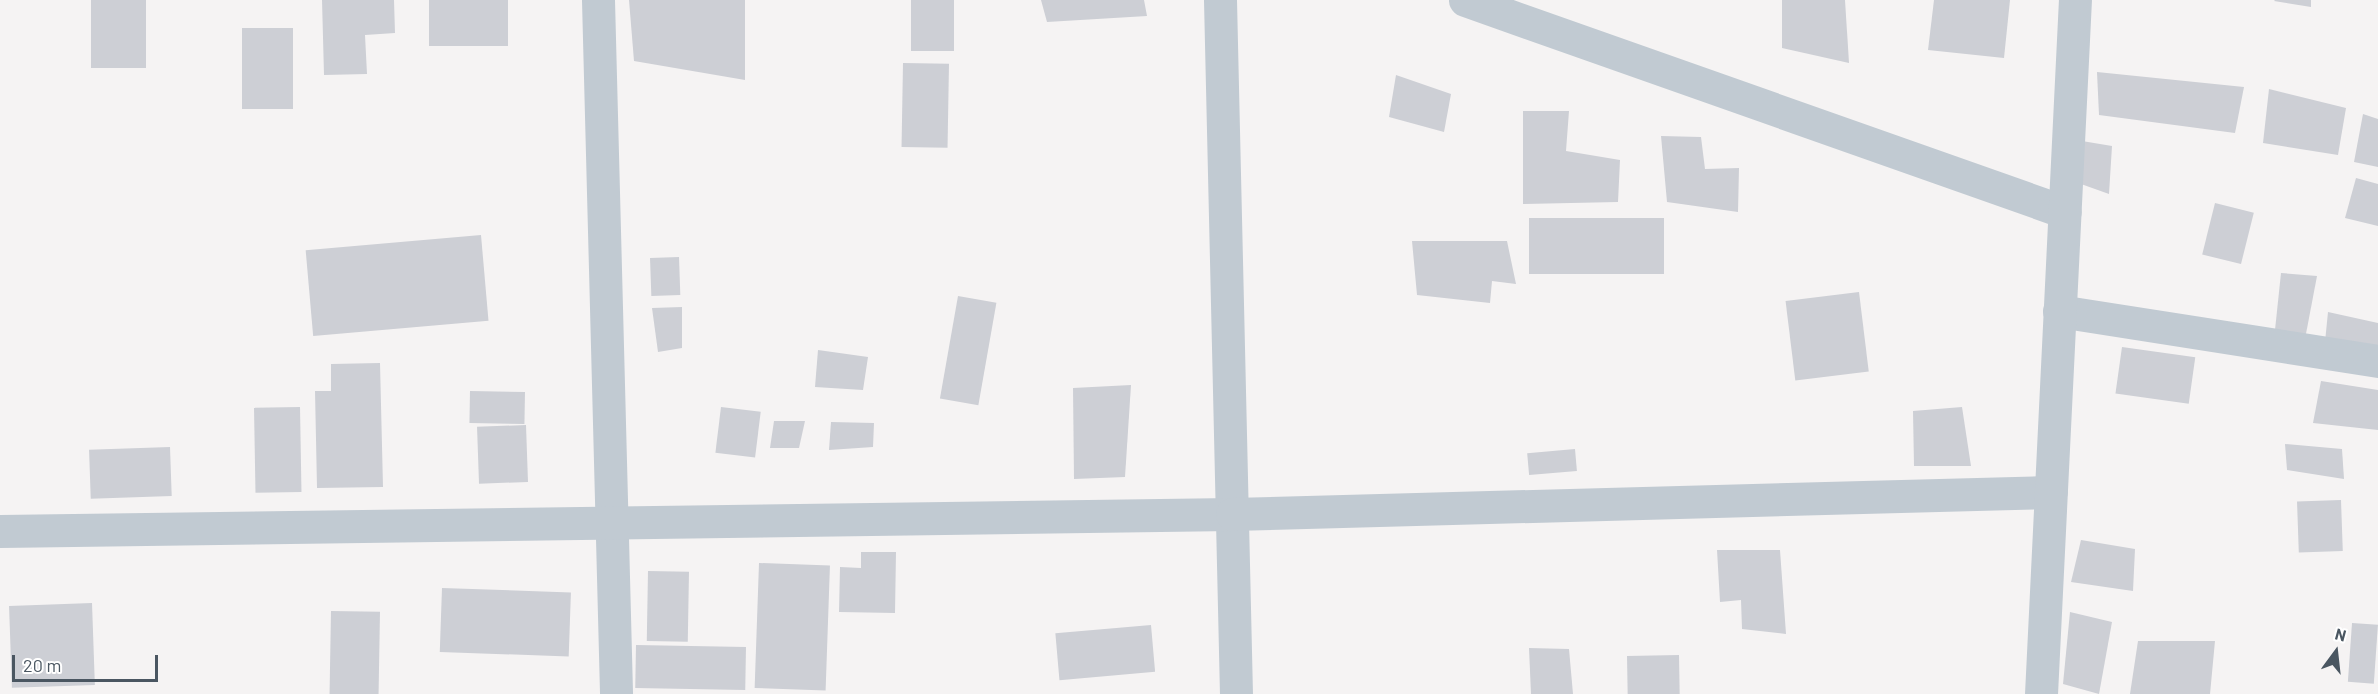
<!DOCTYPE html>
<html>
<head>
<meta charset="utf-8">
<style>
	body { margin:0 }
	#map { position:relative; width:2378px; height:694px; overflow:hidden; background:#f5f3f3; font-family:Barlow,sans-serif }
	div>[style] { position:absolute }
	.building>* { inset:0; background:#cdcfd5; transform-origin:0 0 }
	.minor>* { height:33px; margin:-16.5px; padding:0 16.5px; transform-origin:16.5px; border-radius:16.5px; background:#c1cad2 }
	span { translate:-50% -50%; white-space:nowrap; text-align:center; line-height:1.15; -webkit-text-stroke:4.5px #fff; paint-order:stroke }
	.north { position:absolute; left:2306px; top:622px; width:60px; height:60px; -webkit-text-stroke:4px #fff; paint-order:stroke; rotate:15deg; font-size:16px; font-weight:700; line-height:24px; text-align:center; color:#4a5661 }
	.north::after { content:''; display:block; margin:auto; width:21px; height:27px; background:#4a5661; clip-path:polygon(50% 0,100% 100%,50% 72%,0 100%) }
	.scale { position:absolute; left:12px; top:655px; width:146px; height:27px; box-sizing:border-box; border:3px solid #4a5661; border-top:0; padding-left:8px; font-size:18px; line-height:21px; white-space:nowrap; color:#4a5661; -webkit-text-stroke:4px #fff; paint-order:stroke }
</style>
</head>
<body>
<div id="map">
	<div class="building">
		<i style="left:91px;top:0;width:55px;height:68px"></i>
		<i style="clip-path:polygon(322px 0,394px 0,395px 33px,365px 35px,367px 74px,324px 75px)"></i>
		<i style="left:429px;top:0;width:79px;height:46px"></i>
		<i style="clip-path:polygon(629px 0,745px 0,745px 80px,634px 61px)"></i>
		<i style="left:911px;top:0;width:43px;height:51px"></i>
		<i style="clip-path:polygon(1041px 0,1144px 0,1147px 16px,1047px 22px)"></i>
		<i style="clip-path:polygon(1782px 0,1845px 0,1849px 63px,1782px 48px)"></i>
		<i style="clip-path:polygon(1934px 0,2010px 0,2004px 58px,1928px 50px)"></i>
		<i style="clip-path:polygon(2275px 0,2311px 0,2311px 7px,2274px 1px)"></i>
		<i style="left:242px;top:28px;width:51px;height:81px"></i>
		<i style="left:903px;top:63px;width:46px;height:84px;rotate:1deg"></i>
		<i style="clip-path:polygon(2097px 72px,2244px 87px,2235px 133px,2099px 115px)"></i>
		<i style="clip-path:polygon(1396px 75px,1451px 94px,1444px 132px,1389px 117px)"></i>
		<i style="clip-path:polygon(2269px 89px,2346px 108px,2338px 155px,2263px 143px)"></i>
		<i style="clip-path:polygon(1523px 111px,1569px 111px,1566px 151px,1620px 160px,1618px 202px,1523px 204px)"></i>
		<i style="clip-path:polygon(2363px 114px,2378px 119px,2378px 167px,2354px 162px)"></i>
		<i style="clip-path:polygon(1661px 136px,1701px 137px,1705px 169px,1739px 168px,1738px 212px,1667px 202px)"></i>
		<i style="clip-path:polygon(2082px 141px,2112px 146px,2109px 194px,2081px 184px)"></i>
		<i style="clip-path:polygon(2356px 178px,2378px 184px,2378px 226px,2345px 218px)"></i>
		<i style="left:2215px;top:203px;width:40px;height:53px;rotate:14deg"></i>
		<i style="left:1529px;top:218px;width:135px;height:56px"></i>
		<i style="left:481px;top:235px;width:86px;height:176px;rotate:85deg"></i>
		<i style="clip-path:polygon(1412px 241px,1507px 241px,1516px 284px,1492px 281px,1490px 303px,1417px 295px)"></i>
		<i style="left:679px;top:257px;width:38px;height:29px;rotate:88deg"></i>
		<i style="clip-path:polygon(2281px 273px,2317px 276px,2305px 339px,2275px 330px)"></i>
		<i style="left:1859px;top:292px;width:80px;height:74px;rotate:83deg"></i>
		<i style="left:958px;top:296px;width:39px;height:104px;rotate:10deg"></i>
		<i style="clip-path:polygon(682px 307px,682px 348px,658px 352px,652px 308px)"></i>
		<i style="clip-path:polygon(2328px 312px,2378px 323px,2378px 358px,2325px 342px)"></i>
		<i style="left:2122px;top:347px;width:74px;height:47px;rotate:8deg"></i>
		<i style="clip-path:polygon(818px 350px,868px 357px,863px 390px,815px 387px)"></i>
		<i style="clip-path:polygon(380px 363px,383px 487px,317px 488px,315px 391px,331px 391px,331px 364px)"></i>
		<i style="clip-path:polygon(2321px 381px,2378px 390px,2378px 430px,2313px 423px)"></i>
		<i style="clip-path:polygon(1131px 385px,1125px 477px,1074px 479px,1073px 388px)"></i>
		<i style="left:470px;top:391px;width:55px;height:32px;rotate:1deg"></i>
		<i style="left:300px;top:407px;width:85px;height:46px;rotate:89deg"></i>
		<i style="left:721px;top:407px;width:40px;height:46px;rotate:7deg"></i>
		<i style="clip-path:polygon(1962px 407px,1971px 466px,1914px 466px,1913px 411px)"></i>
		<i style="clip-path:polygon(774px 421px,805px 421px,799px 448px,770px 448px)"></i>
		<i style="clip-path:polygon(831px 422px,874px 423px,873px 447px,829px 450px)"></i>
		<i style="left:526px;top:425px;width:57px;height:49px;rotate:88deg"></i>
		<i style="clip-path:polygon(2285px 444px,2342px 449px,2344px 479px,2287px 470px)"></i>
		<i style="left:170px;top:447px;width:49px;height:81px;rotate:88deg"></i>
		<i style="left:1575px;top:449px;width:22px;height:48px;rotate:85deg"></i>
		<i style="left:2341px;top:500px;width:51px;height:44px;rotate:88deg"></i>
		<i style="clip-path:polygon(2081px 540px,2135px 549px,2133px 591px,2071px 582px)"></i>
		<i style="clip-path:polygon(1717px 550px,1780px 550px,1786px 634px,1742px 629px,1741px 600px,1720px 602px)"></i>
		<i style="clip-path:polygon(861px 552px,896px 552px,895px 613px,839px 612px,840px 567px,861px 568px)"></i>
		<i style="left:759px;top:563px;width:71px;height:125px;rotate:2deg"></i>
		<i style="left:648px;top:571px;width:41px;height:70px;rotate:1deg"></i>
		<i style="left:442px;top:588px;width:129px;height:64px;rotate:2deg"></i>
		<i style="left:92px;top:603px;width:82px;height:83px;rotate:88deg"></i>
		<i style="left:331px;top:611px;width:49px;height:83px;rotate:1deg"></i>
		<i style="clip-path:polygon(2070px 612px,2112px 622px,2099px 694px,2063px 684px)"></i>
		<i style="left:2352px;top:623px;width:26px;height:59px;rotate:4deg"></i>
		<i style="left:1151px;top:625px;width:47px;height:96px;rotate:85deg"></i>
		<i style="clip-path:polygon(2138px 641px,2215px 641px,2210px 694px,2130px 694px)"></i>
		<i style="left:636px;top:645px;width:110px;height:43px;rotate:1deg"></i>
		<i style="clip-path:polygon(1529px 648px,1569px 649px,1573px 694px,1531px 694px)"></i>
		<i style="left:1679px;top:655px;width:39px;height:52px;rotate:89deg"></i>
	</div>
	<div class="minor">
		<i style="left:598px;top:0;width:694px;rotate:88.51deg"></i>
		<i style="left:1220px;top:0;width:694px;rotate:88.68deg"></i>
		<i style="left:1465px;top:0;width:636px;rotate:19.46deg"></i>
		<i style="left:2059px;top:311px;width:323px;rotate:8.9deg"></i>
		<i style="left:0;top:531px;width:1232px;rotate:-0.79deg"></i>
		<i style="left:1232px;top:514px;width:819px;rotate:-1.54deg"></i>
		<i style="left:2041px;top:694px;width:695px;rotate:-87.2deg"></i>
	</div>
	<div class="north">N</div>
	<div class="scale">20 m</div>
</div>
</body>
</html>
